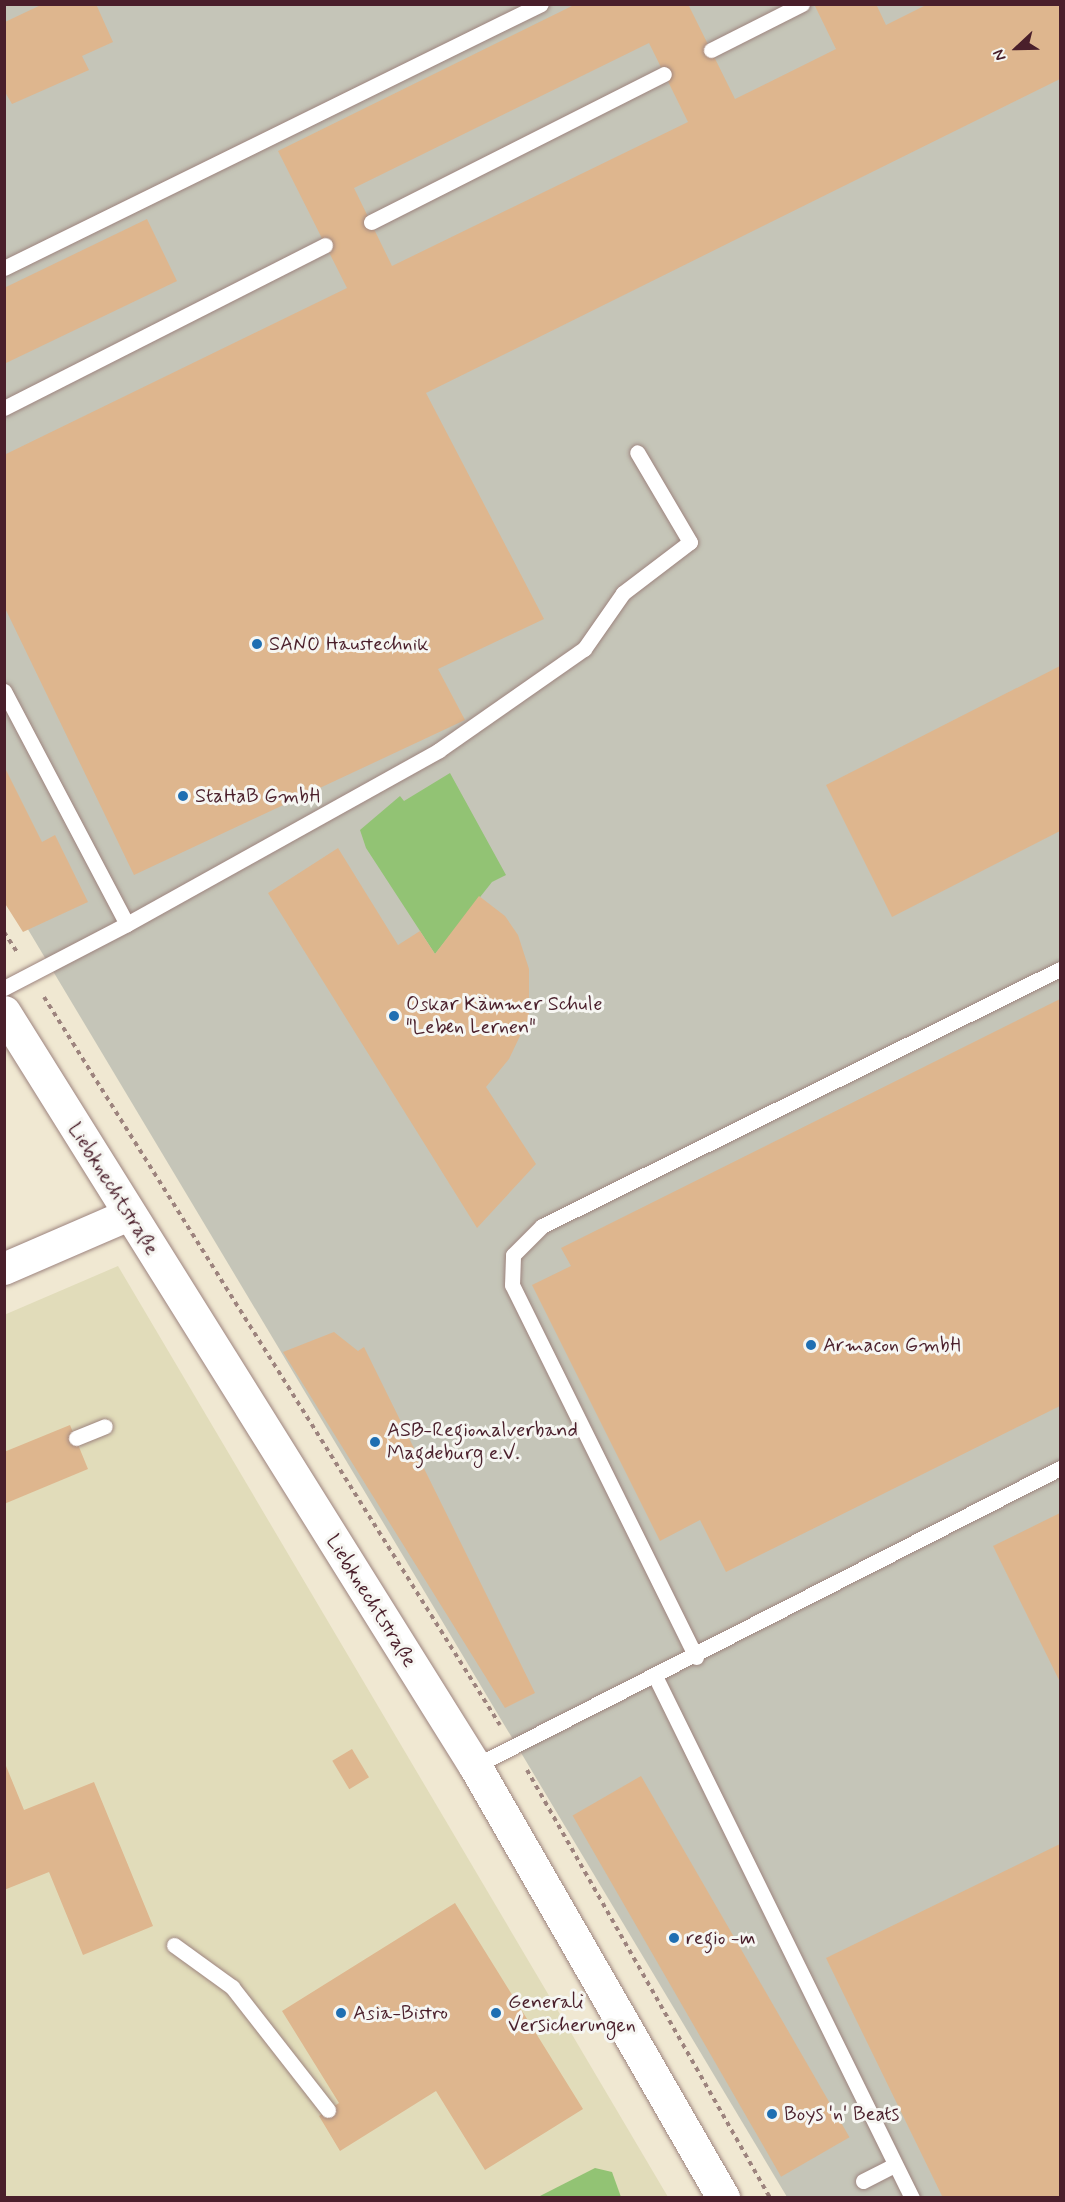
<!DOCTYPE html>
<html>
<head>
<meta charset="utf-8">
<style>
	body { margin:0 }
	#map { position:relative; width:1065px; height:2202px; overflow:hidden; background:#f0e8d2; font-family:Mynerve,sans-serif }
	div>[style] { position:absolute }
	.built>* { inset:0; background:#e1dcba }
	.industrial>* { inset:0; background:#c5c5b8 }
	.green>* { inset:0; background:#92c374 }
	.building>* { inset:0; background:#deb68e; transform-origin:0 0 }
	.path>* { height:4px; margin-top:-2px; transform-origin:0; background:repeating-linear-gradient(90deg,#9d847e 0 4.5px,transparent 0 9px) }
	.roads { filter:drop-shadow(0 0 2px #9d847e) drop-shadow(0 0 2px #9d847e) }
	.lane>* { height:15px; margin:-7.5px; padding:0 7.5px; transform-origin:7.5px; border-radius:7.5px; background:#fff }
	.street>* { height:32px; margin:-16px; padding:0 16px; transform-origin:16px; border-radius:16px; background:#fff }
	.secondary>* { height:33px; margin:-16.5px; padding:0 16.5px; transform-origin:16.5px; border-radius:16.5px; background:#fff }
	.dots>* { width:16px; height:16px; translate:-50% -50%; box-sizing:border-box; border:3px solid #f6f6f2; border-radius:50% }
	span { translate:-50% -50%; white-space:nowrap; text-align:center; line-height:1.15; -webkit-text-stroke:6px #f6f6f2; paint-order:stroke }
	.poi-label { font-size:20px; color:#4a1f2b }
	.left { translate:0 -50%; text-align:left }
	.street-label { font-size:20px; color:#4a1f2b }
	.frame { position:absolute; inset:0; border:6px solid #4a1f2b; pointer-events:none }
	.north { position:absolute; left:987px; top:18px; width:60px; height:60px; -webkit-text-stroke:4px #f6f6f2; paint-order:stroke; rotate:248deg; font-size:16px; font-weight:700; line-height:24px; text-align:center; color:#4a1f2b }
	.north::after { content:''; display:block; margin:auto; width:21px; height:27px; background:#4a1f2b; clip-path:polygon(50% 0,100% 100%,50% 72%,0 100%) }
</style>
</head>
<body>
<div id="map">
	<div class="built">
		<i style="clip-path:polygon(118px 1266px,668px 2197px,5px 2197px,4px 1315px)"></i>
	</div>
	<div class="industrial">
		<i style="clip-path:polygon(5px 5px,1060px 5px,1060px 2197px,787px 2197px,5px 891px)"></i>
	</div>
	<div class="green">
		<i style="clip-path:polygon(450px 773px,506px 875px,492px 882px,435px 954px,366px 848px,360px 830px,400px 796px,404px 801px)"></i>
		<i style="clip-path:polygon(595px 2168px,612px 2172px,621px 2197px,538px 2197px)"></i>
	</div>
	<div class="building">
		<i style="clip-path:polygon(43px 4px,96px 4px,113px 42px,82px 56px,89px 70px,12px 104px,5px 92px,5px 22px)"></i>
		<i style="clip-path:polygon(evenodd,576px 4px,688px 4px,735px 99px,836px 49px,814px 4px,876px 4px,886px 25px,928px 4px,1060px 4px,1060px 79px,426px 393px,544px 619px,438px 669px,465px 720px,134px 875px,4px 606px,4px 455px,347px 288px,278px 151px,576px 4px,649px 43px,688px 122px,392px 266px,354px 188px,649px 43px)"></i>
		<i style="clip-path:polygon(147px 219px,177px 281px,4px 364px,4px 288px)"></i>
		<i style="clip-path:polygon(1060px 666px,1060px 831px,892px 917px,826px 785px)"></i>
		<i style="clip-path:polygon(4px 766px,42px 842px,55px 835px,88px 902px,23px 932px,4px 902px)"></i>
		<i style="clip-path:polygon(338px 848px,398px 945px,420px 931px,435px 954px,479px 896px,505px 916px,518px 935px,529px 969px,529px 1017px,509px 1059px,486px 1087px,536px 1164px,477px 1228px,268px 893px)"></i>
		<i style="clip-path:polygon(1060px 999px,1060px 1406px,726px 1572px,700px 1520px,660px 1541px,532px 1285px,571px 1266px,561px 1248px)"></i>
		<i style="clip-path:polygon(334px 1332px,358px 1351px,364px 1347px,535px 1693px,505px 1708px,283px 1352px)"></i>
		<i style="clip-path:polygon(70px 1425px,88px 1469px,4px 1504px,4px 1452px)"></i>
		<i style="clip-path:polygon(1060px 1513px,1060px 1682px,993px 1546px)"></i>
		<i style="left:352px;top:1749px;width:33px;height:23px;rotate:59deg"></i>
		<i style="clip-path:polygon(4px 1761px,24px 1810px,94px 1782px,153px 1926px,83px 1955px,49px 1872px,4px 1890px)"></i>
		<i style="left:641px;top:1776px;width:417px;height:79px;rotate:60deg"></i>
		<i style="clip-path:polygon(1060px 1844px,1060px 2198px,943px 2198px,826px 1958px)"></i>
		<i style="clip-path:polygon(455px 1903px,583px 2109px,485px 2170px,436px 2091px,340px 2151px,319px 2116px,339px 2103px,282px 2011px)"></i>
	</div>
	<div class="path">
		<i style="left:4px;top:932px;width:24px;rotate:57deg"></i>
		<i style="left:44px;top:997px;width:859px;rotate:57.94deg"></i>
		<i style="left:527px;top:1770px;width:492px;rotate:60.4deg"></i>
	</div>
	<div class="roads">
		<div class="lane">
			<i style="left:711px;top:50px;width:102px;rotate:-26.8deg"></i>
			<i style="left:371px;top:222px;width:328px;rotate:-26.8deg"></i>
			<i style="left:4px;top:268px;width:598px;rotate:-26.18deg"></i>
			<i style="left:4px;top:408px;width:360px;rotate:-26.9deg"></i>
			<i style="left:4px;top:691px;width:263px;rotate:62.2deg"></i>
			<i style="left:127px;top:924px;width:139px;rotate:152.5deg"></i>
			<i style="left:127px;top:924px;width:357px;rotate:-29.1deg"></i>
			<i style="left:439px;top:750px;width:177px;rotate:-34.9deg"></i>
			<i style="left:584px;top:649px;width:68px;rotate:-55.1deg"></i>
			<i style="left:623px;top:593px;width:84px;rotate:-37.3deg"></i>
			<i style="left:690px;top:542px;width:104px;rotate:-120.5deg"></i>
			<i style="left:76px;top:1438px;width:31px;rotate:-22deg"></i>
			<i style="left:696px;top:1657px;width:415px;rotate:-116.3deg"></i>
			<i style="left:512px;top:1285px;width:30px;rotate:-88deg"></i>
			<i style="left:513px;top:1255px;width:41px;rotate:-45deg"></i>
			<i style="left:542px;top:1226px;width:578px;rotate:-26.39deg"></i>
			<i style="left:656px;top:1678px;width:580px;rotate:63.79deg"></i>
			<i style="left:475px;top:1766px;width:657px;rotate:-26.99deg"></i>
			<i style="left:174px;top:1945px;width:72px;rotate:35.9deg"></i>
			<i style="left:232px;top:1987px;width:156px;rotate:52deg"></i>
			<i style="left:863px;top:2181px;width:35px;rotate:-27deg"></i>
		</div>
		<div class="street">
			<i style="left:4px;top:1269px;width:136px;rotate:-23.4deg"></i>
		</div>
		<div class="secondary">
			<i style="left:4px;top:1012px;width:889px;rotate:58.01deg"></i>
			<i style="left:475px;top:1766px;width:498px;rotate:60.1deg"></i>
		</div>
	</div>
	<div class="dots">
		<i style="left:257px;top:644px;background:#1f6fb2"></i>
		<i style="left:183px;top:796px;background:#1f6fb2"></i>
		<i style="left:394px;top:1016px;background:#1f6fb2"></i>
		<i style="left:811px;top:1345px;background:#1f6fb2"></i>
		<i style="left:375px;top:1442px;background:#1f6fb2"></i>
		<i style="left:674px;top:1938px;background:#1f6fb2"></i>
		<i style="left:341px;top:2013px;background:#1f6fb2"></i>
		<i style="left:496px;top:2013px;background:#1f6fb2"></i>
		<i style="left:772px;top:2114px;background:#1f6fb2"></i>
	</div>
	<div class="poi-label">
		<span class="left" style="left:269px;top:644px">SANO Haustechnik</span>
		<span class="left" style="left:195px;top:796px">StaHaB GmbH</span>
		<span class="left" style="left:406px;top:1016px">Oskar Kämmer Schule<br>"Leben Lernen"</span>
		<span class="left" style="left:823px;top:1345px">Armacon GmbH</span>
		<span class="left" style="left:387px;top:1442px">ASB-Regionalverband<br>Magdeburg e.V.</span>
		<span class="left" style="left:686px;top:1938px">regio -m</span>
		<span class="left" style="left:508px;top:2014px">Generali<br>Versicherungen</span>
		<span class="left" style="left:353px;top:2013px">Asia-Bistro</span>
		<span class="left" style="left:784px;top:2114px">Boys 'n' Beats</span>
	</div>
	<div class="street-label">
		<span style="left:113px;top:1189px;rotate:58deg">Liebknechtstraße</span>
		<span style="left:371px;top:1601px;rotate:58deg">Liebknechtstraße</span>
	</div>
	<div class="frame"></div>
	<div class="north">N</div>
</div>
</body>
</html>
